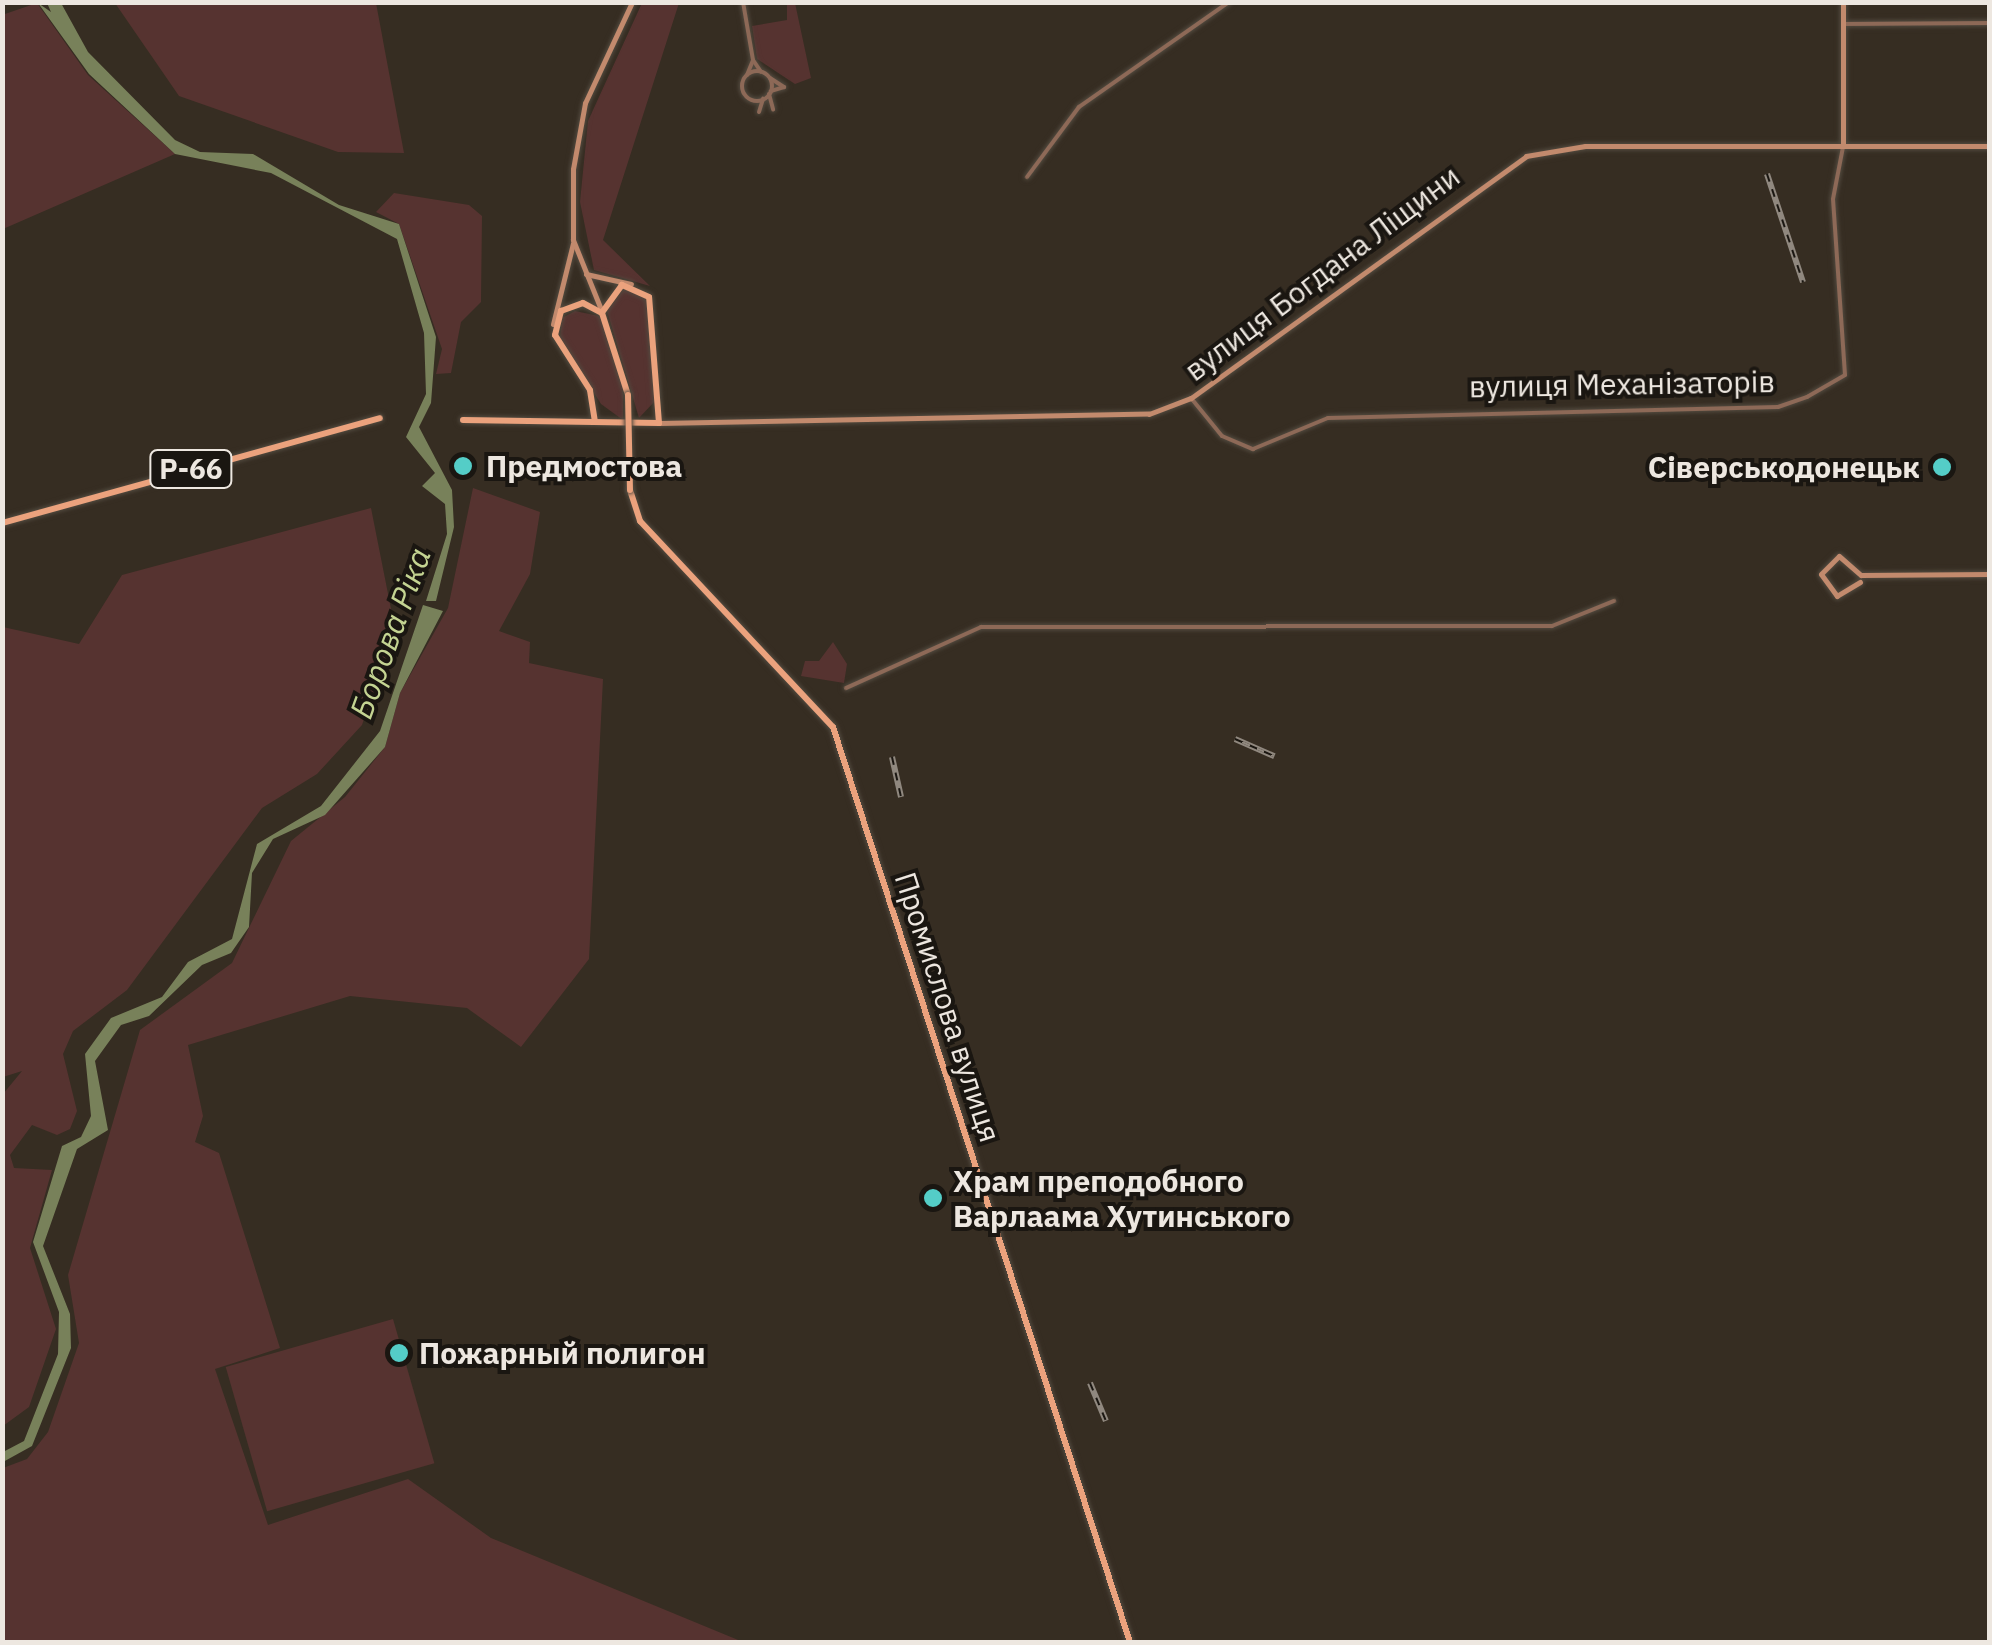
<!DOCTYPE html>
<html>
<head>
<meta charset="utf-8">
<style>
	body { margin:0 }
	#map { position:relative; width:1992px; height:1645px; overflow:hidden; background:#362d22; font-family:"IBM Plex Sans",sans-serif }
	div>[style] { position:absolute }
	.green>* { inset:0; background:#563330; transform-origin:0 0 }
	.water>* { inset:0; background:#78815a }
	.roads { filter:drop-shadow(0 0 2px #534b40) drop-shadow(0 0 2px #534b40) }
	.street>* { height:4px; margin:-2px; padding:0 2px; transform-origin:2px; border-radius:2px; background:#8d6957 }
	.street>.ring { margin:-2px; padding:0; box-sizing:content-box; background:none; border:4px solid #8d6957; border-radius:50% }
	.secondary>* { height:5px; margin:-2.5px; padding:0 2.5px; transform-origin:2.5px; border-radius:2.5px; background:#c28a6d }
	.primary>* { height:6px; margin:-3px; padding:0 3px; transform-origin:3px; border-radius:3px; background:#eba27d }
	.rail>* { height:6px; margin-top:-3px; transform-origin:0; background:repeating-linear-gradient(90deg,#1a1611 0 8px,#90887f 0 16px); box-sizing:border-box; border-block:2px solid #90887f }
	.bridges { filter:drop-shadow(0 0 2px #534b40) drop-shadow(0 0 2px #534b40) }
	.primary-bridge>* { height:6px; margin:-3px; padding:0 3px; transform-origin:3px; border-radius:3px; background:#eba27d }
	.dots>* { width:28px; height:28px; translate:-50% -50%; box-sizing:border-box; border:5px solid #1a1611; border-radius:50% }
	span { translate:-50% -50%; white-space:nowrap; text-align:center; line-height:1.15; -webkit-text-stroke:8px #1a1611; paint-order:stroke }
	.shield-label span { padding:2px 8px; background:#1a1611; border:2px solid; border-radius:8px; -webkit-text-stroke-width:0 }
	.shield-label { font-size:28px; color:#ede7e0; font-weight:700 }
	.street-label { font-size:30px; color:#ede7e0 }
	.poi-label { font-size:30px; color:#ede7e0; font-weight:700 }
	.left { translate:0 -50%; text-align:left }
	.right { translate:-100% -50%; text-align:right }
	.water-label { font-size:32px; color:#c4d492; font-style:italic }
	.frame { position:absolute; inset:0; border:5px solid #ede7e0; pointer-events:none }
</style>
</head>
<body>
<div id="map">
	<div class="green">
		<i style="clip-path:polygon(37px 3px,88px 75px,175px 154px,3px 229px,2px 15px)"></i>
		<i style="clip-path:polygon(115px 3px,376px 3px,404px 153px,338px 152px,179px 96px)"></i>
		<i style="clip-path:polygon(642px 3px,679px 3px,603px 240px,650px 286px,594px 270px,580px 202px,588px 121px)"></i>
		<i style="clip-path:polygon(787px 3px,795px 3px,811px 78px,795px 84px,757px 59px,752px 26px,787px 20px)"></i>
		<i style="clip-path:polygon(394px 193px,469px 205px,482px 216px,481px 302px,461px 322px,451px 373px,436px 374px,442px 349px,399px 224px,376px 212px)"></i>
		<i style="clip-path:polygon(624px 288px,647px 294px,655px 401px,639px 418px,607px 311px)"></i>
		<i style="clip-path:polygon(575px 311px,599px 316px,608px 333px,623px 376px,623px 420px,601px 404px,560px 338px,562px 318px)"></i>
		<i style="clip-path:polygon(473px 488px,540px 512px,530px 574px,499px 631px,530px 642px,529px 663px,603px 679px,589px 959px,521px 1047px,467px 1008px,350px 996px,188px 1045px,203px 1116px,195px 1142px,219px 1153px,280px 1348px,215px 1369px,268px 1525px,408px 1479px,491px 1538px,743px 1642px,3px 1642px,3px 1468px,27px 1459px,48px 1432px,79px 1343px,68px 1275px,140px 1030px,232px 963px,291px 841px,345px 797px,385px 747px,400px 693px,448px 608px)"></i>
		<i style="clip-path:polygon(371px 508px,395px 629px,362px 725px,317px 774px,262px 808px,127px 990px,73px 1031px,63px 1054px,77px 1111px,70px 1129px,57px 1135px,32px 1125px,10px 1155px,14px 1168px,52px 1170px,30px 1248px,56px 1329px,29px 1407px,3px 1426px,3px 1094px,22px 1071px,3px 1077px,3px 627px,79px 644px,122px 575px)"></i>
		<i style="clip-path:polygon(833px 642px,847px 664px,844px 683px,801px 676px,805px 661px,819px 661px)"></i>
		<i style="left:393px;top:1319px;width:150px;height:174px;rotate:74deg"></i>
	</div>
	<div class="water">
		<i style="clip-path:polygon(38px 3px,51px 12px,47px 3px,61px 3px,88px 52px,175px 140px,200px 152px,253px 154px,339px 205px,399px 224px,436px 337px,431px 403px,419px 427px,452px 490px,454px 527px,436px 601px,426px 601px,447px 534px,445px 504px,422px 486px,435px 473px,406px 437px,426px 394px,424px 333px,397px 239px,271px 173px,175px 154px,89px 74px)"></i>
		<i style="clip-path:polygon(423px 605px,443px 611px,400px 693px,385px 747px,325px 815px,273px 839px,252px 873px,249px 927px,231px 953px,202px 965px,149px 1016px,121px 1025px,95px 1061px,108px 1130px,77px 1149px,43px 1246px,70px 1314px,71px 1348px,32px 1446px,3px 1462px,3px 1452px,24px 1441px,58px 1354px,59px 1312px,33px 1242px,62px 1146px,81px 1137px,91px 1116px,85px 1054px,111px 1018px,162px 997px,188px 962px,232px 939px,257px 844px,321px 806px,380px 731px)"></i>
	</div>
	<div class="roads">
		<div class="street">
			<i style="left:743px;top:2px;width:59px;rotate:80.2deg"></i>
			<i style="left:1843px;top:24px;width:147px;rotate:-0.4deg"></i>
			<i class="ring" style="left:742px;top:71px;width:26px;height:26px"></i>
			<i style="left:747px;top:75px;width:16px;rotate:-68deg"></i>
			<i style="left:753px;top:60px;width:14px;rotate:56deg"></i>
			<i style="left:770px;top:78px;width:17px;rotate:33deg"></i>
			<i style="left:784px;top:87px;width:14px;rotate:163deg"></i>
			<i style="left:769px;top:94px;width:16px;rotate:75deg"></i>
			<i style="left:759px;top:112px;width:14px;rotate:-73deg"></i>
			<i style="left:1027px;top:177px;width:87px;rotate:-53.4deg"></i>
			<i style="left:1079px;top:107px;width:183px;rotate:-35deg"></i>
			<i style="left:1191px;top:398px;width:49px;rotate:50.8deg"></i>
			<i style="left:1222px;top:436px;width:34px;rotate:23deg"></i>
			<i style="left:1253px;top:449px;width:81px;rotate:-22.5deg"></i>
			<i style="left:1328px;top:418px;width:450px;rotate:-1.4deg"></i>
			<i style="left:1778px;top:407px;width:31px;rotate:-19deg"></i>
			<i style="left:1807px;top:397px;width:44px;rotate:-30.1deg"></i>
			<i style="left:1845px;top:375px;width:176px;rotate:-93.9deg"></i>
			<i style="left:1833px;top:199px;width:53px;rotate:-79.1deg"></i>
			<i style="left:846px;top:688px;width:148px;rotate:-24.3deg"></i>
			<i style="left:981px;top:627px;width:571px;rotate:-0.1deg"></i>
			<i style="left:1552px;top:626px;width:67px;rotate:-22deg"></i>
		</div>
		<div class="secondary">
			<i style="left:1843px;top:2px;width:144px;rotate:90deg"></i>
			<i style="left:586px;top:274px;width:46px;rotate:12.5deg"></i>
			<i style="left:602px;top:312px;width:78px;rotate:-111.9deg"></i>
			<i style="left:573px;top:240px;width:71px;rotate:-90deg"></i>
			<i style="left:573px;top:169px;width:67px;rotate:-79.7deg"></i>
			<i style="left:585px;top:103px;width:111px;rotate:-65deg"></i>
			<i style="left:553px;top:324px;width:83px;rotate:-76.1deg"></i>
			<i style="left:659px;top:423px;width:490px;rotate:-1.1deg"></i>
			<i style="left:1149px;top:414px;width:45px;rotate:-20.9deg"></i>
			<i style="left:1191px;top:398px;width:413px;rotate:-35.8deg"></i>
			<i style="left:1526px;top:156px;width:60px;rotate:-9.6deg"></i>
			<i style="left:1585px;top:146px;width:405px"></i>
			<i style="left:1860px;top:582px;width:27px;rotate:149deg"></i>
			<i style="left:1837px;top:596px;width:27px;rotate:-126deg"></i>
			<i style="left:1821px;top:574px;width:25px;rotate:-45deg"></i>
			<i style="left:1839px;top:556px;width:29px;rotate:41deg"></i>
			<i style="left:1861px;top:575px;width:129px;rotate:-0.4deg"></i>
		</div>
		<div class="primary">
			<i style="left:463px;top:420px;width:196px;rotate:0.9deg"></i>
			<i style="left:659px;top:423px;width:126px;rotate:-94.5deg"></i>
			<i style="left:649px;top:297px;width:30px;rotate:-156deg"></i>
			<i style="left:622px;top:285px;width:34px;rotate:126deg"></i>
			<i style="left:595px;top:422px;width:32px;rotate:-99deg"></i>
			<i style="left:590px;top:390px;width:65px;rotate:-122.5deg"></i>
			<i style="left:555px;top:335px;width:25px;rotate:-76deg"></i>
			<i style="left:561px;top:311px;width:23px;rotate:-20deg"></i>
			<i style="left:583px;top:303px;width:21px;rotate:28deg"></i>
			<i style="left:602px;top:313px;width:86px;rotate:72.4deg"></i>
			<i style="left:630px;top:490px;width:33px;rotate:72deg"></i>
			<i style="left:640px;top:521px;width:282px;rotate:46.9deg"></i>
			<i style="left:833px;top:727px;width:962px;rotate:72.02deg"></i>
			<i style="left:2px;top:523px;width:392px;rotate:-15.5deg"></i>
		</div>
	</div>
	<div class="rail">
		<i style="left:1767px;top:174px;width:114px;rotate:71.6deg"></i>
		<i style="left:1235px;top:739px;width:43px;rotate:23.6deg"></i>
		<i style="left:892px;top:757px;width:41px;rotate:77.3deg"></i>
		<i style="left:1090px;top:1383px;width:41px;rotate:67.2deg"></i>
	</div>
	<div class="bridges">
		<div class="primary-bridge">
			<i style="left:628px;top:395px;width:95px;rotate:88.8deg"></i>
		</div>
	</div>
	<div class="dots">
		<i style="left:463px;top:466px;background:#54cdc7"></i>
		<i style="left:1942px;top:467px;background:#54cdc7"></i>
		<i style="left:933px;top:1198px;background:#54cdc7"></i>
		<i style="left:399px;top:1353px;background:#54cdc7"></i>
	</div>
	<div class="shield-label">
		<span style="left:191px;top:469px">Р-66</span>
	</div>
	<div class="street-label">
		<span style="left:1322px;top:273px;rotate:-37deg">вулиця Богдана Ліщини</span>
		<span style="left:1622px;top:384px;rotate:-1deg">вулиця Механізаторів</span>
		<span style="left:948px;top:1007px;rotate:72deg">Промислова вулиця</span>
	</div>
	<div class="poi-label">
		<span class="left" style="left:486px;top:466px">Предмостова</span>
		<span class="right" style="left:1920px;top:467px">Сіверськодонецьк</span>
		<span class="left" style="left:953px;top:1198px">Храм преподобного<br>Варлаама Хутинського</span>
		<span class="left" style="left:419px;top:1353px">Пожарный полигон</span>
	</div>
	<div class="water-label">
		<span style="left:390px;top:633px;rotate:-70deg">Борова Ріка</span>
	</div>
	<div class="frame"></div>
</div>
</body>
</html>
